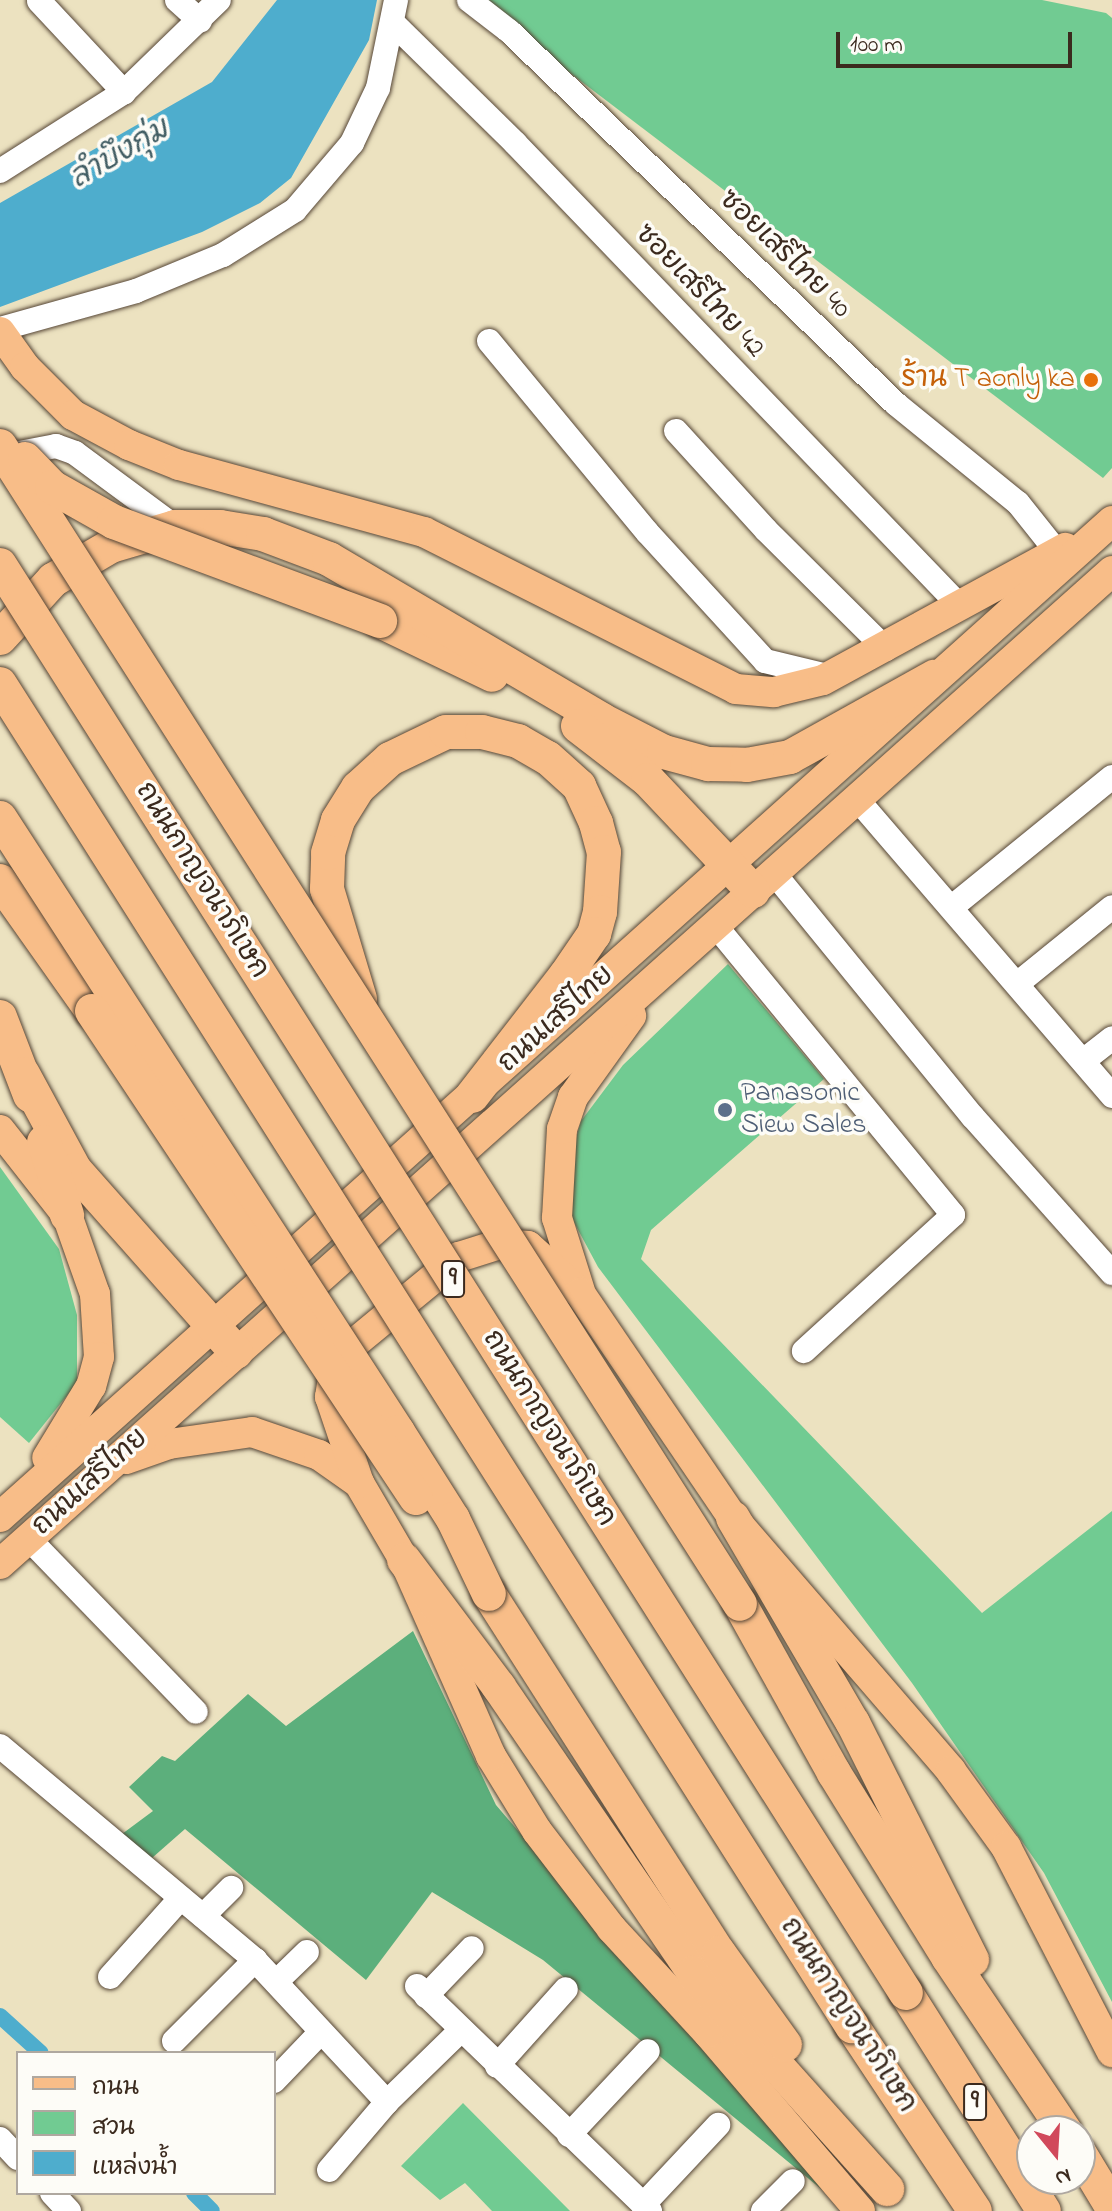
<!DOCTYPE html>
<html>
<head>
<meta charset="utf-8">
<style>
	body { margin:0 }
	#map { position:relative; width:1112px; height:2211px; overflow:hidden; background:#ece2c0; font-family:"Indie Flower","Playpen Sans Thai",sans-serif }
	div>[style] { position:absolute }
	.green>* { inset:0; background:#71cb92 }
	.forest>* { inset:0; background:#5caf7c }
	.water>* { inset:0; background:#4eadcd }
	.canal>* { height:16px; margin:-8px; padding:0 8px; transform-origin:8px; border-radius:8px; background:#4eadcd }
	.roads { filter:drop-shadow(0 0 2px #564636) drop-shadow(0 0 2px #564636) }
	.minor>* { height:24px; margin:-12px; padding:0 12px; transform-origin:12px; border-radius:12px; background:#fff }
	.major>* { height:30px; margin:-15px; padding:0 15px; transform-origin:15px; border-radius:15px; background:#f8bd88 }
	.highway>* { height:34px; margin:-17px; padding:0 17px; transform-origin:17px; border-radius:17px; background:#f8bd88 }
	.bridges { filter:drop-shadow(0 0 2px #564636) drop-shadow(0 0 2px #564636) }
	.highway-bridge>* { height:34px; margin:-17px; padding:0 17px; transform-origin:17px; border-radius:17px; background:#f8bd88 }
	.dots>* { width:22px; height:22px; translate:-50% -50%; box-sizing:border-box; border:4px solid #fdfcf7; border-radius:50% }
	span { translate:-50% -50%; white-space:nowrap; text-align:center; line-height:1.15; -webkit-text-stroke:7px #fdfcf7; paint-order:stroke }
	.shield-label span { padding:2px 6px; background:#fdfcf7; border:2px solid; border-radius:6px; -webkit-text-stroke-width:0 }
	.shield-label { font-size:26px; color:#3b2a1e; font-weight:700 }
	.street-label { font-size:28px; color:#3b2a1e }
	.food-label { font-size:28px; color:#c56008 }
	.right { translate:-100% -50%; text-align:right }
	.service-label { font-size:28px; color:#4e5e75 }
	.left { translate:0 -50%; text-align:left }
	.water-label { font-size:30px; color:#435e64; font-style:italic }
	.legend { position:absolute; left:16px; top:2051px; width:260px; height:144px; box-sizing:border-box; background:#fdfcf7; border:2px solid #afa8a0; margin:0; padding:10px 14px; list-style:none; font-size:24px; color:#3b2a1e }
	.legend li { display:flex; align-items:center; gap:16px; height:40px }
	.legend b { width:40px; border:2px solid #afa8a0 }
	.north { position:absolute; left:1016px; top:2115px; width:80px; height:80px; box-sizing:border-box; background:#fdfcf7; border:2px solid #afa8a0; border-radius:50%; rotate:162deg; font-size:22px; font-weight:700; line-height:32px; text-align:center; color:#3b2a1e }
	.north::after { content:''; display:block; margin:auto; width:28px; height:36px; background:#d1495b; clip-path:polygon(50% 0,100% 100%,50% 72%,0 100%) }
	.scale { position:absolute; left:836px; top:32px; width:236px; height:36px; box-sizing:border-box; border:4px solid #3b2a1e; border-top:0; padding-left:10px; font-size:24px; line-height:28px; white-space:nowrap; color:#3b2a1e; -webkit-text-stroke:6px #fdfcf7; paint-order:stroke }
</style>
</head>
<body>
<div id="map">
	<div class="green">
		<i style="clip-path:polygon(474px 0,1042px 0,1106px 13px,1112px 18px,1112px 468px,1103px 478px)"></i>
		<i style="clip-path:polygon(728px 964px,824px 1079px,651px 1230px,641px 1259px,982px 1613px,1112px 1511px,1112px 2002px,1044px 1873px,912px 1683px,598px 1267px,569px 1213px,567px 1170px,581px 1121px,623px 1065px)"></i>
		<i style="clip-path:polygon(0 1167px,59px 1249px,77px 1315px,77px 1383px,29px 1443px,0 1417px)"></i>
		<i style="clip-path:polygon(463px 2103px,570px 2211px,492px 2211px,465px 2183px,440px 2200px,401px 2166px)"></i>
	</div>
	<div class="forest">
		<i style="clip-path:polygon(413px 1631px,496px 1805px,826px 2193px,543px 1960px,432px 1892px,366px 1980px,185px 1829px,152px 1858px,122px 1834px,153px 1811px,129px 1787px,162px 1756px,175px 1761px,248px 1694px,286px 1726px)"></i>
	</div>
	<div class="water">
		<i style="clip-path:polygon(277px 0,377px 0,369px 40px,291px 178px,260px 203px,202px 232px,0 307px,0 203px,212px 82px)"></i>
	</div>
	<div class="canal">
		<i style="left:0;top:2016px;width:55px;rotate:42.1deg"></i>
		<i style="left:194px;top:2193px;width:25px;rotate:45deg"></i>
	</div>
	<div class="roads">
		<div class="minor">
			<i style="left:177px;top:0;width:31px;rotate:42deg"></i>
			<i style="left:469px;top:0;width:51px;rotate:37.8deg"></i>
			<i style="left:509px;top:31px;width:537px;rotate:43.94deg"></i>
			<i style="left:896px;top:404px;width:157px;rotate:39.1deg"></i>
			<i style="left:1018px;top:503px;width:63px;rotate:51.5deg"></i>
			<i style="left:39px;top:1px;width:125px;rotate:47deg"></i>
			<i style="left:394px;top:24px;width:170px;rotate:44.5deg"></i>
			<i style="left:515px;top:143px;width:639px;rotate:46.14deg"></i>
			<i style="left:0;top:171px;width:147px;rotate:-32.5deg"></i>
			<i style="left:124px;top:92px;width:132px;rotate:-44.1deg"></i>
			<i style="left:0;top:329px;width:141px;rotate:-15.6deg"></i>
			<i style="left:136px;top:291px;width:94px;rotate:-22.5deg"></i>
			<i style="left:223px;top:255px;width:85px;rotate:-32deg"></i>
			<i style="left:295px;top:210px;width:88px;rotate:-49.6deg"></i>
			<i style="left:352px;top:143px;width:61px;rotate:-64.7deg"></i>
			<i style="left:378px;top:88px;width:90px;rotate:-78.4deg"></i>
			<i style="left:489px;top:341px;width:248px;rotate:50.4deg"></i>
			<i style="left:647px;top:532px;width:175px;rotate:47.5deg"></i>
			<i style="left:765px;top:661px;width:68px;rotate:13.6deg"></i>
			<i style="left:676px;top:431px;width:134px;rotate:47.7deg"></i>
			<i style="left:766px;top:530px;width:169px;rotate:44.8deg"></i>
			<i style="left:9px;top:455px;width:48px;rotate:-10.8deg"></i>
			<i style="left:56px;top:446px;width:20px;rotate:20deg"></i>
			<i style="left:75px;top:453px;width:124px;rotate:36.5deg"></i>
			<i style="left:856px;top:798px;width:393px;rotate:49.3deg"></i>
			<i style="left:773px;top:872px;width:316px;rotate:50.8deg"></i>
			<i style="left:973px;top:1117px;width:209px;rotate:48.3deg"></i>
			<i style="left:952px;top:907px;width:206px;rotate:-39.1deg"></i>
			<i style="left:715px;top:925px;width:375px;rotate:50.6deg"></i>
			<i style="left:953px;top:1215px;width:202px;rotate:137.6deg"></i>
			<i style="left:1017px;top:984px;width:122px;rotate:-39deg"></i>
			<i style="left:1083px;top:1061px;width:37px;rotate:-38deg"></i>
			<i style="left:29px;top:1539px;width:240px;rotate:46deg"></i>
			<i style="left:0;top:1746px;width:333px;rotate:40deg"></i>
			<i style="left:255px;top:1960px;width:194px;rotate:47.1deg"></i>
			<i style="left:203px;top:1916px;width:40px;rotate:-45deg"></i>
			<i style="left:110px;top:1977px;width:106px;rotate:-48.1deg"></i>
			<i style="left:276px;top:1982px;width:43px;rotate:-44.1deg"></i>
			<i style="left:417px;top:1986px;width:324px;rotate:44deg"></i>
			<i style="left:426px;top:1996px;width:66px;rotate:-46.2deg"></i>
			<i style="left:174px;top:2041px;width:115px;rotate:-45deg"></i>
			<i style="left:497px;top:2066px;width:103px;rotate:-48.1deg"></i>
			<i style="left:274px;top:2081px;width:68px;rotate:-46.2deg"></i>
			<i style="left:569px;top:2135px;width:115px;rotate:-46.8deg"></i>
			<i style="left:0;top:2139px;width:26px;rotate:47deg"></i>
			<i style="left:329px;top:2170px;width:89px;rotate:-49.5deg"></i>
			<i style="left:387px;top:2102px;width:102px;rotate:-44.2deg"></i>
			<i style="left:52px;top:2193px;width:25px;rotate:47deg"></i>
			<i style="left:643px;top:2205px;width:110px;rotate:-46.8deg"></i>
			<i style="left:763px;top:2211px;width:42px;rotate:-45deg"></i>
		</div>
		<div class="major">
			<i style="left:0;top:332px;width:43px;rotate:54.5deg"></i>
			<i style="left:25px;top:367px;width:68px;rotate:45deg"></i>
			<i style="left:73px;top:415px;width:64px;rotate:28.2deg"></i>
			<i style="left:129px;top:445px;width:54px;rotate:21.8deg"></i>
			<i style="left:179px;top:465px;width:254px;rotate:15.3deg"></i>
			<i style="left:424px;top:532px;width:349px;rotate:26.7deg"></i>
			<i style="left:736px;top:689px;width:38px;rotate:5deg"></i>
			<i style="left:774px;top:692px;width:50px;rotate:-13.8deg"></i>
			<i style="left:823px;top:680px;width:276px;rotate:-28.6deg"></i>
			<i style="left:0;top:1130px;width:108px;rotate:51.8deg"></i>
			<i style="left:67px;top:1215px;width:84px;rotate:70.5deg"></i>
			<i style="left:95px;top:1294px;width:63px;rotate:86.4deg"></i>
			<i style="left:99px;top:1357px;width:30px;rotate:105deg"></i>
			<i style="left:91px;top:1386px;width:84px;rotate:121.4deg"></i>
			<i style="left:580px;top:1291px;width:77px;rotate:-107.5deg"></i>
			<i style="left:557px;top:1218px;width:89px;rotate:-86.8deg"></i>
			<i style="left:562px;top:1129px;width:34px;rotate:-71deg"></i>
			<i style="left:573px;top:1097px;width:100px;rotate:-54.4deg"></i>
			<i style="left:126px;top:1459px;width:46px;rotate:-19.2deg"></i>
			<i style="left:169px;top:1444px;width:84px;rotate:-8.2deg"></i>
			<i style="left:252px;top:1432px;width:71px;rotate:18.9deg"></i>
			<i style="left:319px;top:1455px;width:49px;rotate:35deg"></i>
			<i style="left:0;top:1517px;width:1493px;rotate:-41.85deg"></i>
			<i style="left:0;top:1564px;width:1491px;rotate:-41.76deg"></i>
			<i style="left:860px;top:2211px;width:234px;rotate:-130.5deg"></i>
			<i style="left:708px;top:2033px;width:142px;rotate:-132.7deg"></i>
			<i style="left:612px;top:1929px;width:123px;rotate:-127.4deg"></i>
			<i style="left:537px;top:1831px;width:88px;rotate:-121.5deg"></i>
			<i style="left:491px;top:1756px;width:214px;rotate:-113.9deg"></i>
			<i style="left:404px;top:1560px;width:89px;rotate:-120.3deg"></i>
			<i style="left:359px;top:1483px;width:91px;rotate:-108.6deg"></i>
			<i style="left:330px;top:1397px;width:24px;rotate:-81deg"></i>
			<i style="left:334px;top:1373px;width:25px;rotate:-63deg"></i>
			<i style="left:345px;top:1351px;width:148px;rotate:-39.5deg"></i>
			<i style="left:459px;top:1257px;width:43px;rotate:-17.6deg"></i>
			<i style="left:500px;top:1244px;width:28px;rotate:4deg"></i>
			<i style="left:528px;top:1246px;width:70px;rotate:42.1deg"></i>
			<i style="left:580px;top:1293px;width:272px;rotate:55.8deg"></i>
			<i style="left:733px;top:1518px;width:334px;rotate:49.2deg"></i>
			<i style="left:951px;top:1771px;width:94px;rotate:54.1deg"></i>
			<i style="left:1006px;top:1847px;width:231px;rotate:62.7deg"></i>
		</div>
		<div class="highway">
			<i style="left:380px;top:621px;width:124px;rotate:25.7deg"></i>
			<i style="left:0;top:638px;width:79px;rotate:-47.6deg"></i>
			<i style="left:53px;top:580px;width:67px;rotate:-30.4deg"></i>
			<i style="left:111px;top:546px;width:67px;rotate:-16.5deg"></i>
			<i style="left:175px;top:527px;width:45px"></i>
			<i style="left:220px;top:527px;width:44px;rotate:9.2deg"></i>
			<i style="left:263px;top:534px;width:71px;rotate:20.7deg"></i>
			<i style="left:329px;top:559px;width:317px;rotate:30.5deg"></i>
			<i style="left:602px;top:720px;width:70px;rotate:27.3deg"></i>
			<i style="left:664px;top:752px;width:46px;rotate:15.3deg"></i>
			<i style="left:708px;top:764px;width:39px;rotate:1deg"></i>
			<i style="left:747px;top:765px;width:44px;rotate:-10.5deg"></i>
			<i style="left:790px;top:757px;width:165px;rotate:-29.1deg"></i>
			<i style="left:578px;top:726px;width:88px;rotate:37.6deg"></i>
			<i style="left:648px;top:780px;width:153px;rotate:46.6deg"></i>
			<i style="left:0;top:881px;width:159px;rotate:54.7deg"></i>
			<i style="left:360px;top:999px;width:115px;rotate:-106.7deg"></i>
			<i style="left:327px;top:889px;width:36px;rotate:-88deg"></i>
			<i style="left:328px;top:853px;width:34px;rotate:-73deg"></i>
			<i style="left:338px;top:820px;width:38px;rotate:-58deg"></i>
			<i style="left:358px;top:788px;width:43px;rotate:-42.2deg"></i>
			<i style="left:390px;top:759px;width:62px;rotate:-25.7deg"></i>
			<i style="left:446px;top:732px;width:36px"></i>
			<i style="left:482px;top:732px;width:37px;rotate:14deg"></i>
			<i style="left:518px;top:741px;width:34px;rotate:30deg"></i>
			<i style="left:548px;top:758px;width:42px;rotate:42.1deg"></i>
			<i style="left:579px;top:786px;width:41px;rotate:65.3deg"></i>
			<i style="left:596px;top:823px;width:30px;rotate:75deg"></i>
			<i style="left:604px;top:852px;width:60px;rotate:93.8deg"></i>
			<i style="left:600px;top:912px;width:23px;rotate:105deg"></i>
			<i style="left:594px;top:934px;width:50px;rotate:124.3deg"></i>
			<i style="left:566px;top:975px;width:153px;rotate:127.8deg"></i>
			<i style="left:0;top:1017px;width:84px;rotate:69deg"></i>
			<i style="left:23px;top:1074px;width:109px;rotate:61.6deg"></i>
			<i style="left:75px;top:1170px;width:243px;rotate:48.5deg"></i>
			<i style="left:44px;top:1142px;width:77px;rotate:72.5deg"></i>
			<i style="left:733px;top:1518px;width:238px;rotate:59.7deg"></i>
			<i style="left:853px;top:1723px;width:265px;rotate:63.3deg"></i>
			<i style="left:404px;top:1560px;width:159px;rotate:53.2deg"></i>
			<i style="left:499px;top:1687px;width:346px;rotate:55.7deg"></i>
			<i style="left:694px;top:1973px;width:290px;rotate:48.2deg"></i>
			<i style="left:489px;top:1594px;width:426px;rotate:57.4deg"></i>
			<i style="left:719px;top:1953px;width:113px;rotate:54.3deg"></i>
			<i style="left:740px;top:1604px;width:193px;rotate:60.9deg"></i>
			<i style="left:834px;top:1773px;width:216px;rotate:58.2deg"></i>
			<i style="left:948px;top:1957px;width:210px;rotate:56.1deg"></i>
			<i style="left:906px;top:1993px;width:258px;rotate:57.7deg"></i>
			<i style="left:852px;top:2026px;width:222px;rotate:56.4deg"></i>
			<i style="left:1080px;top:2154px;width:62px;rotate:58.9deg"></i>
		</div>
	</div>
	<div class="bridges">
		<div class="highway-bridge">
			<i style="left:0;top:446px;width:1374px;rotate:57.42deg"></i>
			<i style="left:25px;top:459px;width:39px;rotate:46deg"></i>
			<i style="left:52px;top:487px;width:71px;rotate:29.4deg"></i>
			<i style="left:114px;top:522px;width:284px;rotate:20.4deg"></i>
			<i style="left:0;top:565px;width:1691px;rotate:57.61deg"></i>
			<i style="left:0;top:684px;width:1590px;rotate:57.59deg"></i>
			<i style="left:0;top:818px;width:732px;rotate:57.05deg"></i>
			<i style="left:398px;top:1432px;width:103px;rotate:57.7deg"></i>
			<i style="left:453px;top:1519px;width:83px;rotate:64.4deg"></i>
			<i style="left:92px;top:1011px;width:585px;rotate:56.36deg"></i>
		</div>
	</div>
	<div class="dots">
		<i style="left:1091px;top:380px;background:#e8710a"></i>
		<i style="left:725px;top:1110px;background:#5c6f8a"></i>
	</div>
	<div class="shield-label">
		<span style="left:453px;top:1279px">9</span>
		<span style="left:975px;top:2102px">9</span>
	</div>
	<div class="street-label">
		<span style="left:784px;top:255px;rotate:44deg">ซอยเสรีไทย 40</span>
		<span style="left:699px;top:292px;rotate:46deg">ซอยเสรีไทย 42</span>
		<span style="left:201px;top:881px;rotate:58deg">ถนนกาญจนาภิเษก</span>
		<span style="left:557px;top:1020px;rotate:-42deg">ถนนเสรีไทย</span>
		<span style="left:548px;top:1429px;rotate:58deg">ถนนกาญจนาภิเษก</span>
		<span style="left:91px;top:1483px;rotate:-42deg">ถนนเสรีไทย</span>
		<span style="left:847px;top:2016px;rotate:57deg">ถนนกาญจนาภิเษก</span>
	</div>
	<div class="food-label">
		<span class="right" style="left:1075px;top:380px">ร้าน T aonly ka</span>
	</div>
	<div class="service-label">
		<span class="left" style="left:741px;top:1110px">Panasonic<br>Siew Sales</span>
	</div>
	<div class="water-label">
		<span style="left:120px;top:155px;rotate:-30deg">ลำบึงกุ่ม</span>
	</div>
	<ul class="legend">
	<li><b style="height:10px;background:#f8bd88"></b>ถนน</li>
	<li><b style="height:22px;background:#71cb92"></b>สวน</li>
	<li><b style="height:22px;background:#4eadcd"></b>แหล่งน้ำ</li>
	</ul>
	<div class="north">N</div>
	<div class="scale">100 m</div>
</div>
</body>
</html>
